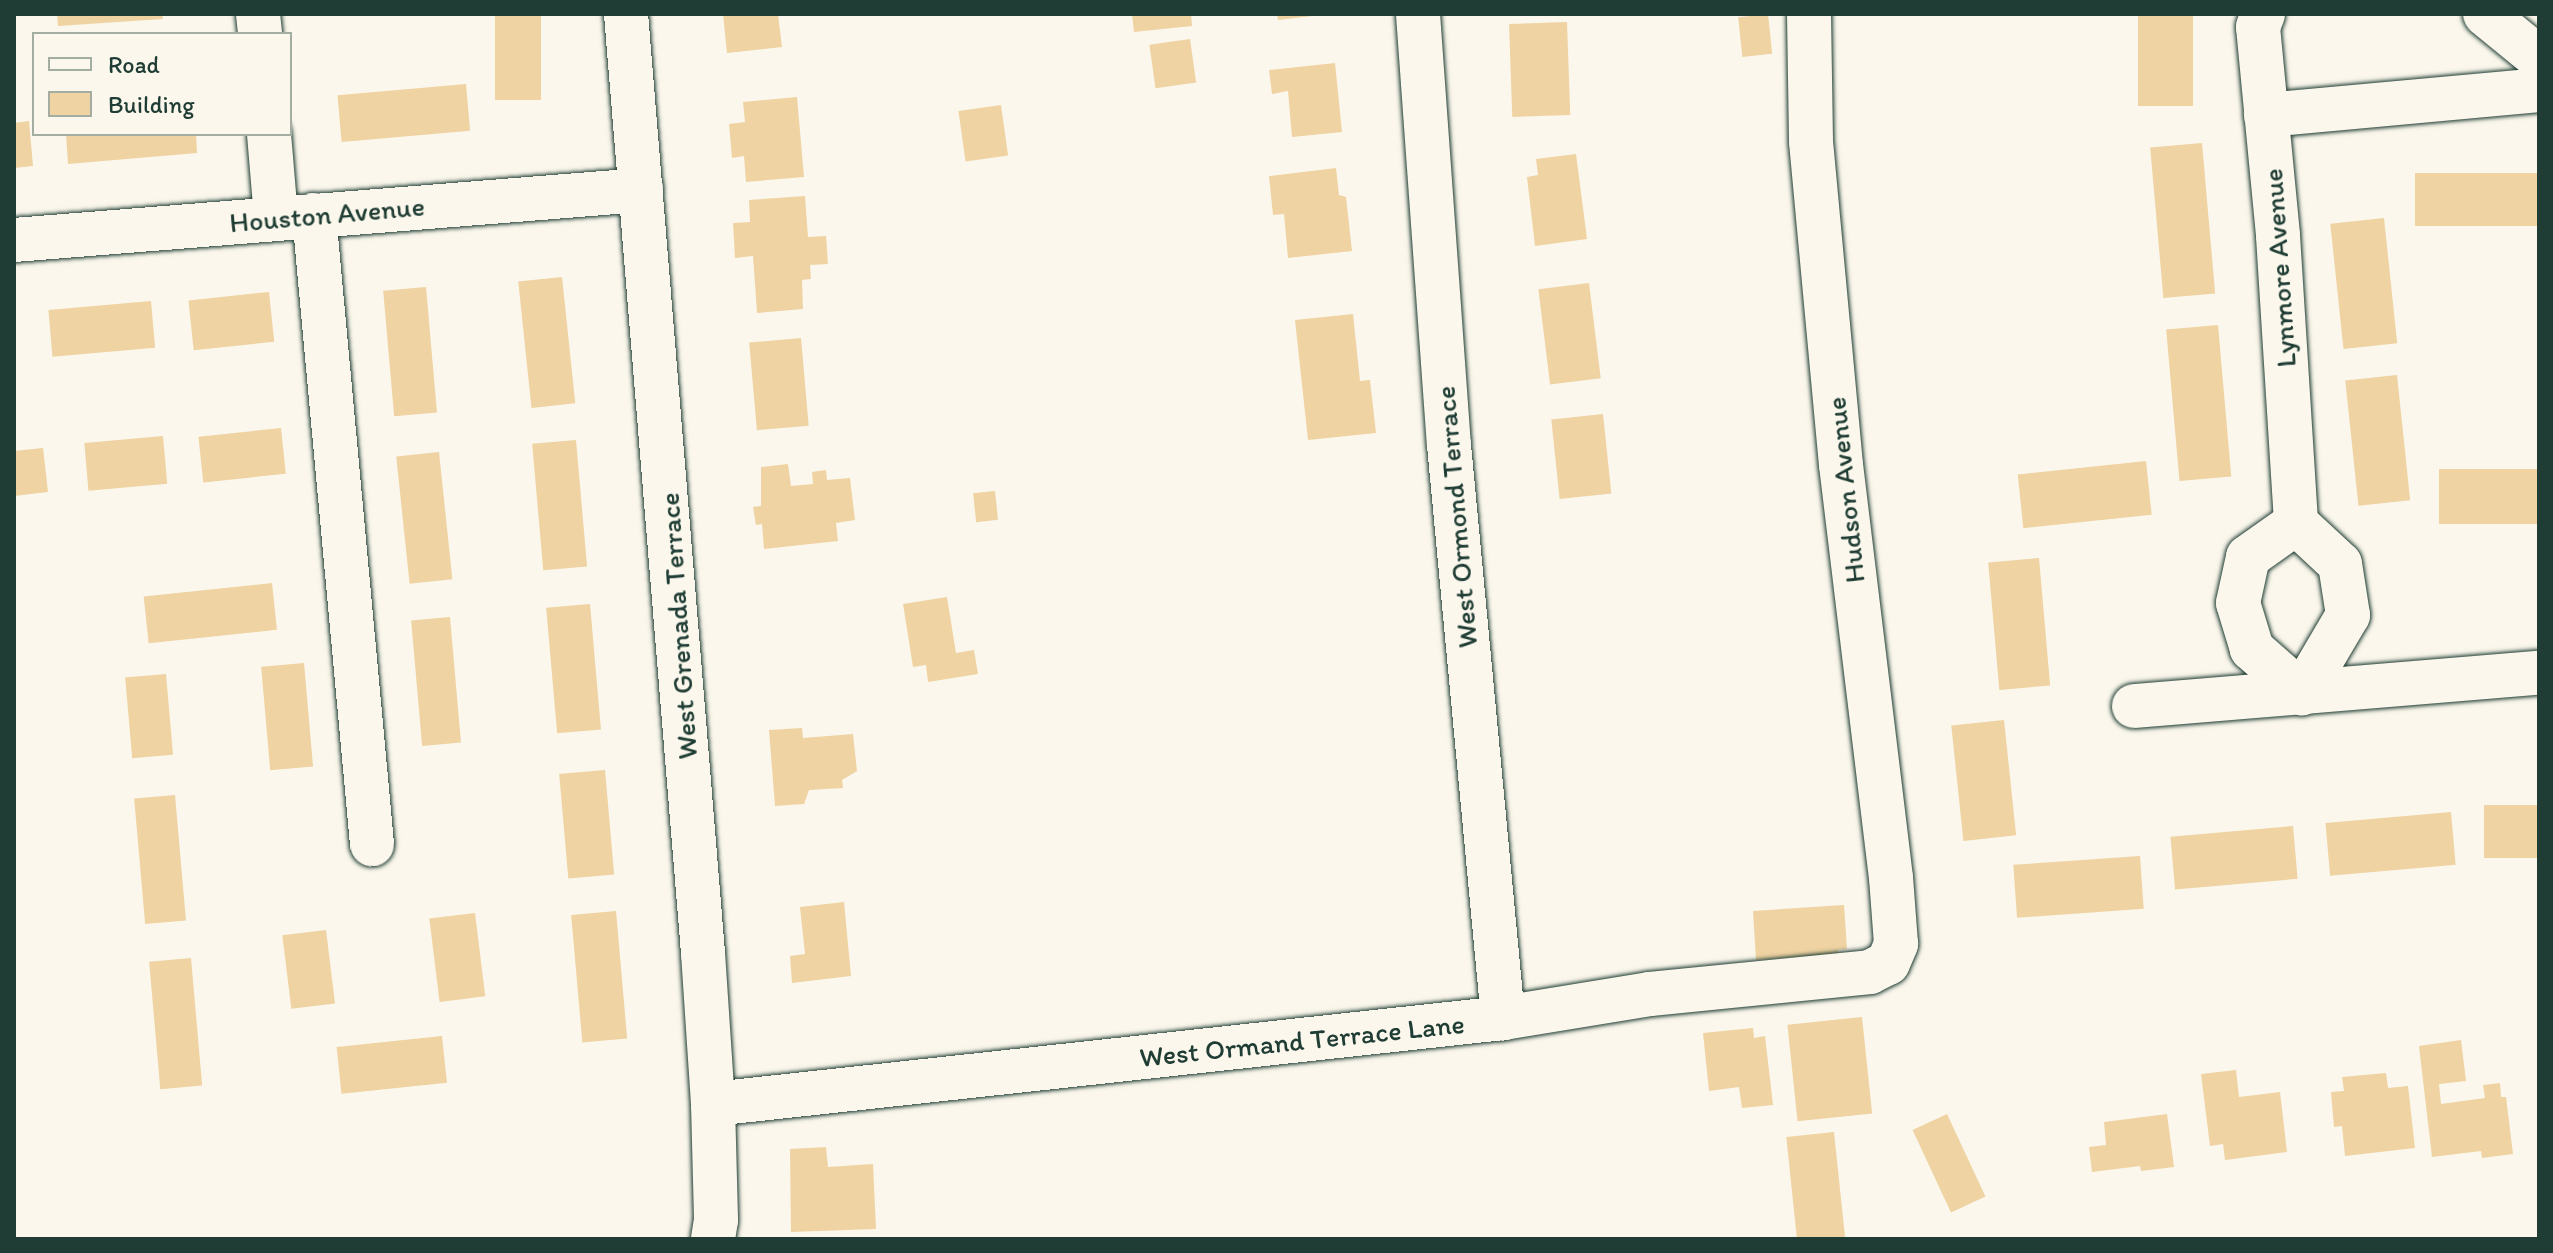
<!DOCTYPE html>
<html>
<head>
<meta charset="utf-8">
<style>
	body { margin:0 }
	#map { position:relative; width:2553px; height:1253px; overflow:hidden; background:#fbf7ec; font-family:Itim,sans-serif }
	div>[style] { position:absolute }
	.building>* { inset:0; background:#efd3a3; transform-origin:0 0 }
	.roads { filter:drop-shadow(0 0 2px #1f3d34) drop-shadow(0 0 2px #1f3d34) }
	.minor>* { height:44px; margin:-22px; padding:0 22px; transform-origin:22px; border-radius:22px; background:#fbf7ec }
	span { translate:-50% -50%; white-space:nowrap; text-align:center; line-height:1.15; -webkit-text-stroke:8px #fbf7ec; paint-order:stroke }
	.street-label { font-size:28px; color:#1f3d34 }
	.frame { position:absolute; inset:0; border:16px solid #1f3d34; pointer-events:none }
	.legend { position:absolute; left:32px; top:32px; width:260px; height:104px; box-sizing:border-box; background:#fbf7ec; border:2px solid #a3ada2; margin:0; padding:10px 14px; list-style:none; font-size:24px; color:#1f3d34 }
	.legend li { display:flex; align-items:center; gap:16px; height:40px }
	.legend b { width:40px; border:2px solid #a3ada2 }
</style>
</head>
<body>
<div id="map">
	<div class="building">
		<i style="clip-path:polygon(57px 14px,162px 14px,163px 19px,58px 26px)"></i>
		<i style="left:495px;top:14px;width:46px;height:86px"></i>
		<i style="clip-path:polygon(723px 14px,778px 14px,782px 47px,727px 53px)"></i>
		<i style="clip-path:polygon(1132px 14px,1191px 14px,1192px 26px,1134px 32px)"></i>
		<i style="clip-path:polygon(1277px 14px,1312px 14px,1312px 16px,1278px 20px)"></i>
		<i style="left:1768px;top:14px;width:40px;height:30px;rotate:84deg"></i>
		<i style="left:2138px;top:14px;width:55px;height:92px"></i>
		<i style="left:1567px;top:22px;width:93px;height:58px;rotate:88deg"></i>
		<i style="left:1190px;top:39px;width:44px;height:41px;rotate:82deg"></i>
		<i style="clip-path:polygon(1335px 63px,1342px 132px,1292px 137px,1288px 91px,1272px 94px,1269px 70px)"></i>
		<i style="left:466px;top:84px;width:47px;height:129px;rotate:85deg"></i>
		<i style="clip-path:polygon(797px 97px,804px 177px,746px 182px,744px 156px,732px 158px,729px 124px,745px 122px,743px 102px)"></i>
		<i style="left:1001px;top:105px;width:51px;height:43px;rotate:82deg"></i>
		<i style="clip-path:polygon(29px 121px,33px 166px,14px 168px,14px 123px)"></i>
		<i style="clip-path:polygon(66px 134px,196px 134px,197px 153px,68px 164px)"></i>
		<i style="left:2202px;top:143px;width:151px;height:52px;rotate:85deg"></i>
		<i style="clip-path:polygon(1576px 154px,1587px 239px,1535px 246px,1527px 177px,1538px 175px,1536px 159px)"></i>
		<i style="clip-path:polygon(1336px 168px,1339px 195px,1346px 197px,1352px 251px,1288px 258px,1284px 214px,1273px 215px,1269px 176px)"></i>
		<i style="left:2539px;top:173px;width:53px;height:124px;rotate:90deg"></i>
		<i style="clip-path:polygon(805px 196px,808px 237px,826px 236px,828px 264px,810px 265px,811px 279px,802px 280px,803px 309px,757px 313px,753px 256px,735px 258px,733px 223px,750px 222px,749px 200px)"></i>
		<i style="left:2384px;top:218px;width:126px;height:54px;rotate:84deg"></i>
		<i style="left:562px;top:277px;width:127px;height:44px;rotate:84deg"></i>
		<i style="left:1589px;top:283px;width:96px;height:51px;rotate:83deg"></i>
		<i style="left:426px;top:287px;width:126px;height:43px;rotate:85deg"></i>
		<i style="left:269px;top:292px;width:50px;height:81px;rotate:84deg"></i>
		<i style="left:151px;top:301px;width:47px;height:103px;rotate:85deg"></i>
		<i style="clip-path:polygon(1353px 314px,1360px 381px,1370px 380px,1376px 433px,1308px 440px,1295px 320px)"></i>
		<i style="left:2218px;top:325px;width:152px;height:52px;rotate:85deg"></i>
		<i style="left:801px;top:338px;width:88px;height:52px;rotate:85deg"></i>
		<i style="left:2397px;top:375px;width:126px;height:52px;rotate:84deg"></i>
		<i style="left:1603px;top:414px;width:80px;height:52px;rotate:84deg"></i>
		<i style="left:281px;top:428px;width:46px;height:83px;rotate:84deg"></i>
		<i style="left:163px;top:436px;width:48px;height:79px;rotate:85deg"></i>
		<i style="left:576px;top:440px;width:127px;height:44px;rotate:85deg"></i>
		<i style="clip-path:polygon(43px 448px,48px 492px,14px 496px,14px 451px)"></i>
		<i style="left:439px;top:452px;width:128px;height:43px;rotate:84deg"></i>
		<i style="left:2146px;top:461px;width:54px;height:129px;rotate:84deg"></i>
		<i style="clip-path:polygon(788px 464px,791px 486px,813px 484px,812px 472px,826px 470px,827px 480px,850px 478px,855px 520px,836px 523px,838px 541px,764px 549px,762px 524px,756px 525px,753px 507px,761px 506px,761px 467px)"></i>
		<i style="left:2539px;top:469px;width:55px;height:100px;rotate:90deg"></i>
		<i style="left:995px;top:491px;width:29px;height:22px;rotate:84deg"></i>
		<i style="left:2039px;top:558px;width:128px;height:51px;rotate:85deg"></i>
		<i style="left:272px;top:583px;width:47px;height:129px;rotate:84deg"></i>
		<i style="clip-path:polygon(947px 597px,956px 653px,974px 650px,978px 674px,928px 682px,926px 665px,913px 667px,903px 604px)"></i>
		<i style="left:590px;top:604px;width:126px;height:44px;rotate:85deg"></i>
		<i style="left:450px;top:617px;width:126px;height:39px;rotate:85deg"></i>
		<i style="left:304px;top:663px;width:104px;height:43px;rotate:85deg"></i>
		<i style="left:166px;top:674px;width:81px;height:41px;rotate:85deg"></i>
		<i style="left:2004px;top:720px;width:116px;height:53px;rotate:84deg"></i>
		<i style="clip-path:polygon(802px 728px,803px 738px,853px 734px,857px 771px,842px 780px,843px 788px,809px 790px,804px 804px,775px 806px,769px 730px)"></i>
		<i style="left:605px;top:770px;width:105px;height:46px;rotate:85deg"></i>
		<i style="left:175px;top:795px;width:126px;height:41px;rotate:85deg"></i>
		<i style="left:2539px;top:805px;width:53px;height:55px;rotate:90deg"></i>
		<i style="left:2451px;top:812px;width:53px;height:126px;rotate:85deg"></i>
		<i style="left:2293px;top:826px;width:53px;height:123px;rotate:85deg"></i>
		<i style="left:2140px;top:856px;width:53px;height:127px;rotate:86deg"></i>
		<i style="clip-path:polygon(844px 902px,851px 976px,792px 983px,790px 956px,805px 954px,800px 907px)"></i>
		<i style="clip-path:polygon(1844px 905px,1847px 949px,1838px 950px,1838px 962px,1810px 956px,1756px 960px,1753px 911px)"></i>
		<i style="left:616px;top:911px;width:128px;height:45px;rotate:85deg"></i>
		<i style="left:475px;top:913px;width:84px;height:46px;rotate:83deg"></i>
		<i style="left:326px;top:930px;width:74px;height:44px;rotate:83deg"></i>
		<i style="left:191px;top:958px;width:128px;height:42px;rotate:85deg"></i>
		<i style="left:1862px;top:1017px;width:97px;height:75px;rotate:84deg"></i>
		<i style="clip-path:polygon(1753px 1028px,1754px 1038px,1765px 1036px,1773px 1105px,1742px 1108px,1739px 1087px,1709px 1091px,1703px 1033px)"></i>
		<i style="left:442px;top:1036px;width:47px;height:106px;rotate:84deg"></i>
		<i style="clip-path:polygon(2461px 1040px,2466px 1081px,2439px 1084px,2441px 1104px,2485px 1098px,2483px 1085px,2500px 1083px,2501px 1097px,2506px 1097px,2513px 1154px,2482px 1158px,2481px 1151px,2432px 1157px,2419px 1046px)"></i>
		<i style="clip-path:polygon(2236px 1070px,2239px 1097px,2280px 1092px,2287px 1152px,2225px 1160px,2223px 1144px,2210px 1146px,2201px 1074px)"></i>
		<i style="clip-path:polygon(2386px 1073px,2388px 1088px,2408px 1086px,2415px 1148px,2345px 1156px,2342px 1126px,2334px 1127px,2331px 1092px,2344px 1091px,2342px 1077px)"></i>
		<i style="left:1947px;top:1114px;width:91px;height:38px;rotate:65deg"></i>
		<i style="clip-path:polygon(2167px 1114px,2174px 1167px,2141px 1171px,2140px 1166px,2092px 1172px,2089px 1147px,2106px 1145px,2104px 1122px)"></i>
		<i style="left:1834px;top:1132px;width:107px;height:48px;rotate:84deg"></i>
		<i style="clip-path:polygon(826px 1147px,828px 1167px,873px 1164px,876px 1229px,791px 1232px,790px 1149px)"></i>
	</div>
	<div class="roads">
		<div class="minor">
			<i style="left:258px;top:14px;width:20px;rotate:84deg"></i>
			<i style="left:626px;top:14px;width:942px;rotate:85.31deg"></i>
			<i style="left:703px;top:953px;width:151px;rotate:86.2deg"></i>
			<i style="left:713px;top:1104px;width:116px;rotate:88.5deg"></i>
			<i style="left:716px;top:1220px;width:19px;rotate:99deg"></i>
			<i style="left:1418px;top:14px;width:432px;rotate:85.9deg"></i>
			<i style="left:1449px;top:445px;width:576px;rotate:84.62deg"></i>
			<i style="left:2263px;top:14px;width:14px;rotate:111deg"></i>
			<i style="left:2258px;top:27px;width:210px;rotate:84.5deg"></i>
			<i style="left:2278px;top:236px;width:288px;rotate:86.4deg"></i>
			<i style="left:2296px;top:523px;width:60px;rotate:43deg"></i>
			<i style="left:2340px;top:564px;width:52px;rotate:81.1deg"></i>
			<i style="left:2348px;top:615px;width:91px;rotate:120.5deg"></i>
			<i style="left:2302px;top:693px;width:67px;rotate:-138.7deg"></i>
			<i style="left:2252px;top:649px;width:48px;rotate:-106.9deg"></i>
			<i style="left:2238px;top:603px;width:47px;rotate:-77.7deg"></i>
			<i style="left:2248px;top:557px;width:59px;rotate:-35.3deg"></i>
			<i style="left:2485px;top:14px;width:70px;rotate:39.2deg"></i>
			<i style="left:2266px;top:115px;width:274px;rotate:-5.2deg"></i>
			<i style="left:269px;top:134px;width:84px;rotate:85.2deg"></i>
			<i style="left:314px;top:215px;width:632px;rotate:84.73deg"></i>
			<i style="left:14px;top:240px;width:629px;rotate:-4.56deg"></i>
			<i style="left:2134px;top:706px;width:406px;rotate:-4.7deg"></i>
			<i style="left:713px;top:1104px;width:795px;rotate:-6.21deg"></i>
			<i style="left:1503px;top:1018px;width:149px;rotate:-9.3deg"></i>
			<i style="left:1650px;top:994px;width:221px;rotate:-5.7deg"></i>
			<i style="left:1870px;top:972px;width:20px;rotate:-27deg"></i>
			<i style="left:1888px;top:963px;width:21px;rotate:-67deg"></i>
			<i style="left:1896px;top:944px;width:66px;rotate:-94.3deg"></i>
			<i style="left:1891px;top:878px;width:416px;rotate:-96.9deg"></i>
			<i style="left:1841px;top:465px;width:325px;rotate:-95.3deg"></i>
			<i style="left:1811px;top:141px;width:127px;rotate:-90.9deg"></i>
		</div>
	</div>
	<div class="street-label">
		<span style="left:327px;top:214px;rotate:-5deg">Houston Avenue</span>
		<span style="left:2279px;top:268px;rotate:-94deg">Lynmore Avenue</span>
		<span style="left:1845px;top:490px;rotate:-96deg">Hudson Avenue</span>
		<span style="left:1456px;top:517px;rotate:-95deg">West Ormond Terrace</span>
		<span style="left:678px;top:626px;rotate:-94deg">West Grenada Terrace</span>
		<span style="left:1302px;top:1040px;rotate:-6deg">West Ormand Terrace Lane</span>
	</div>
	<div class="frame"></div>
	<ul class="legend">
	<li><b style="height:10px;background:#fbf7ec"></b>Road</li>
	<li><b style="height:22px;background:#efd3a3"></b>Building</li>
	</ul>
</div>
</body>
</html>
